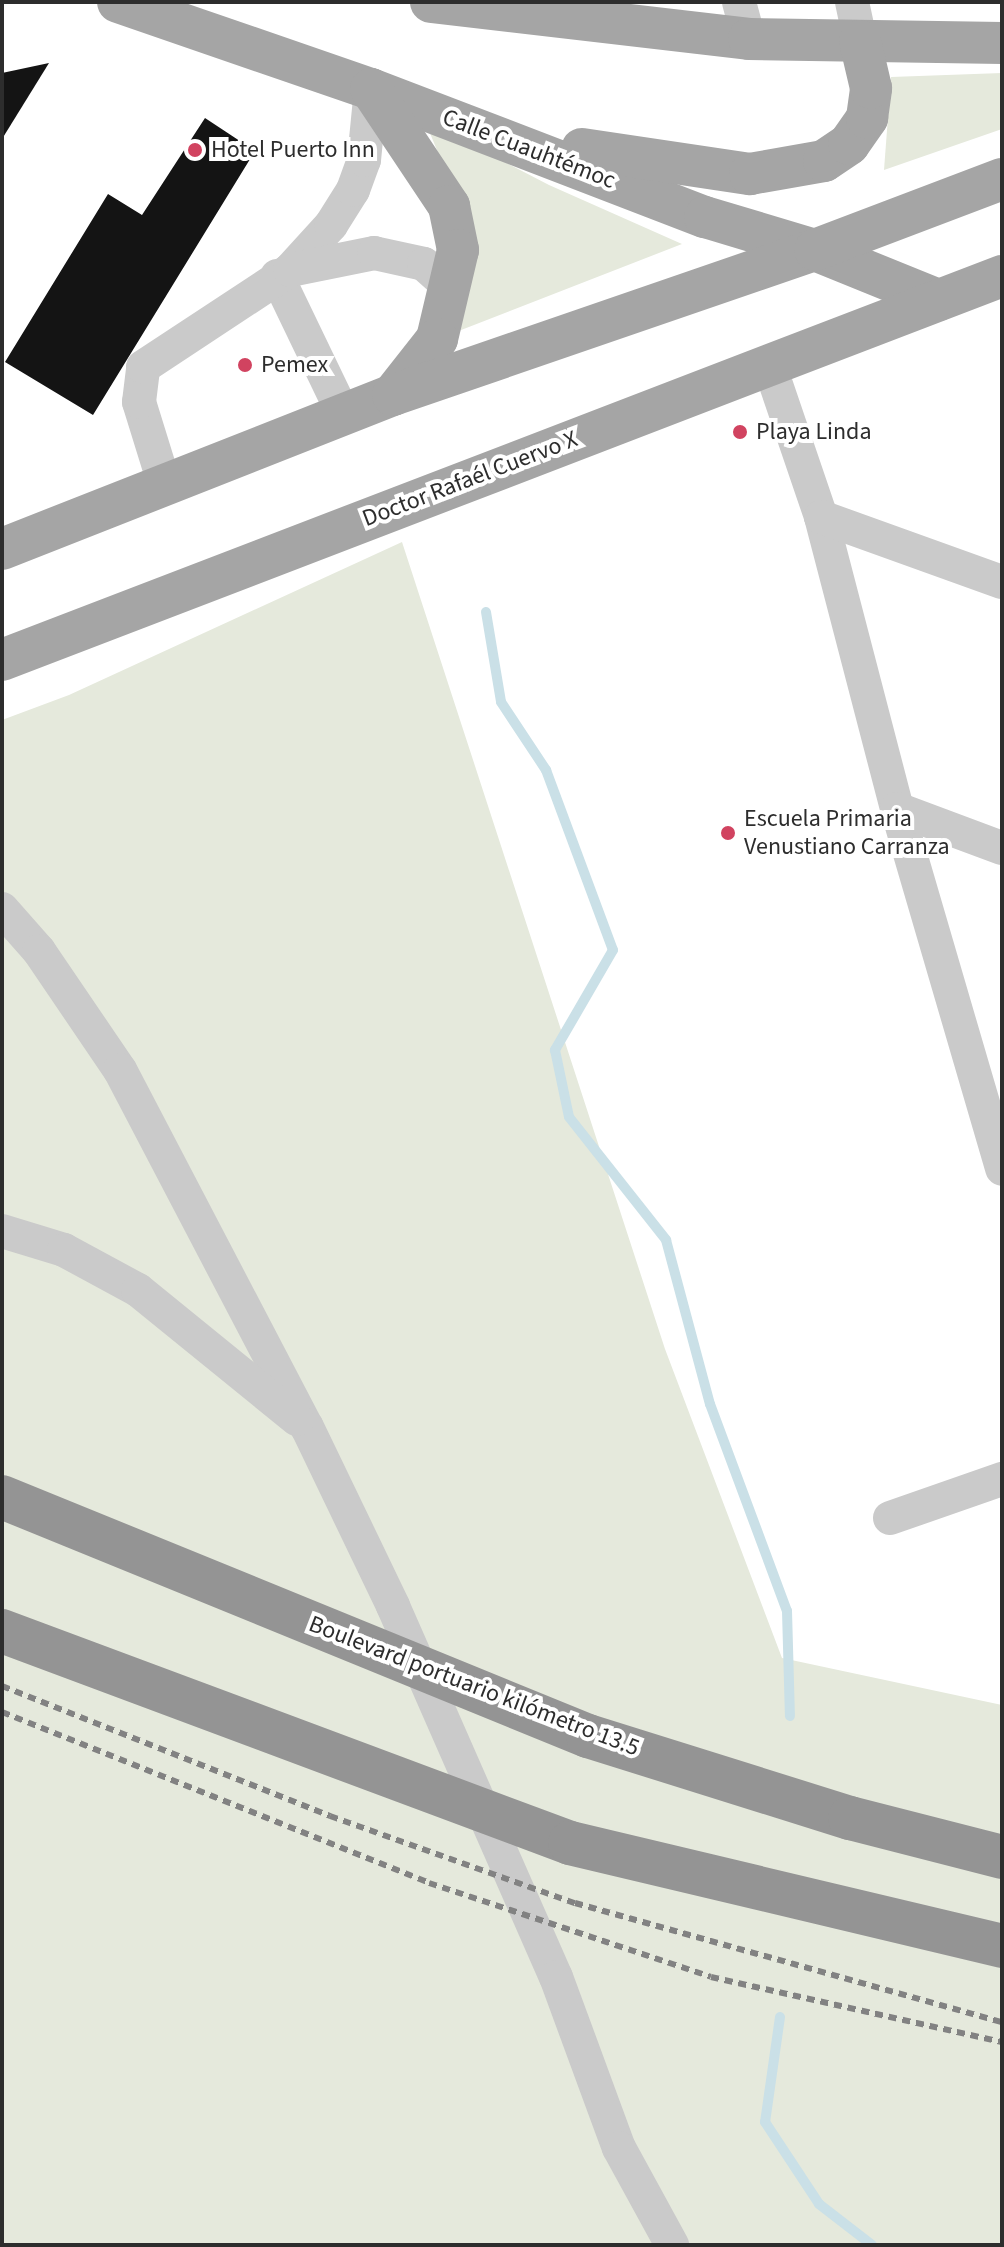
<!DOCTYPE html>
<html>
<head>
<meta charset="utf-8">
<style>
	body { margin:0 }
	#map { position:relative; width:1004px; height:2247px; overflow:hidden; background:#fff; font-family:"Source Sans 3",sans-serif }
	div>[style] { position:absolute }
	.green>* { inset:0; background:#e5e9dc }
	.stream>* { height:10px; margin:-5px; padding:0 5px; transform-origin:5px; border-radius:5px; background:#cae0e7 }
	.building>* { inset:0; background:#141414 }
	.minor>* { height:34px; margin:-17px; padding:0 17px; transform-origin:17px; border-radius:17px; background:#cacaca }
	.major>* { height:42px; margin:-21px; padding:0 21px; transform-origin:21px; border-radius:21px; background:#a5a5a5 }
	.highway>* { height:44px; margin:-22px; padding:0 22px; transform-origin:22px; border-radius:22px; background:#949494 }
	.rail>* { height:6px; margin-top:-3px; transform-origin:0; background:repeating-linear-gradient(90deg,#828282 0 8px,transparent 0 14px) }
	.dots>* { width:22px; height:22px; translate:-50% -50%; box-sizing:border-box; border:4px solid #fff; border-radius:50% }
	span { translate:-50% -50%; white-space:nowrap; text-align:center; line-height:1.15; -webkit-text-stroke:8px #fff; paint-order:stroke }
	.street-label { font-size:24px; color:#2d2d2d }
	.poi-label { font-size:24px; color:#2d2d2d }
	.left { translate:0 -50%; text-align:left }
	.frame { position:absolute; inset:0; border:4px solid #2d2d2d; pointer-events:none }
</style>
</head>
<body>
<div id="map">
	<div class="green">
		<i style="clip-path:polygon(1002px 73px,1002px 129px,884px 170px,891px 77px)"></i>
		<i style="clip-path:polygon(425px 121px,549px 185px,682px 244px,456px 332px,478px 250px)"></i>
		<i style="clip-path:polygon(402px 542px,665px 1349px,782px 1658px,1002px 1705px,1002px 2245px,2px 2245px,2px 720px,69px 695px)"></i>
	</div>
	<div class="stream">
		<i style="left:486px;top:612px;width:91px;rotate:80.5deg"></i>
		<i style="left:501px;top:702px;width:82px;rotate:56.5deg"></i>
		<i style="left:546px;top:770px;width:192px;rotate:69.6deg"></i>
		<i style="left:613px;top:950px;width:116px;rotate:120.1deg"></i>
		<i style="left:555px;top:1050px;width:68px;rotate:78.2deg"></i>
		<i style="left:569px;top:1117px;width:157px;rotate:51.7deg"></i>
		<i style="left:666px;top:1240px;width:170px;rotate:75deg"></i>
		<i style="left:710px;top:1404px;width:221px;rotate:69.6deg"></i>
		<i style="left:787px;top:1611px;width:105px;rotate:88.4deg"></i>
		<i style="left:780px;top:2017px;width:106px;rotate:98.1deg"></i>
		<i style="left:765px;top:2122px;width:98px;rotate:56.6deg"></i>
		<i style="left:819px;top:2204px;width:67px;rotate:37.7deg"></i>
	</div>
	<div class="building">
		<i style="clip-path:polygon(49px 63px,2px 139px,2px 73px)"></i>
		<i style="clip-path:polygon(205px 118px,255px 151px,93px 415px,5px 362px,108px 194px,142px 215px)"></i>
	</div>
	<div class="minor">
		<i style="left:739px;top:2px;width:38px;rotate:75deg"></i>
		<i style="left:852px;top:2px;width:40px;rotate:78deg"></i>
		<i style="left:290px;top:270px;width:61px;rotate:-47.7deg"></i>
		<i style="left:331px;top:225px;width:41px;rotate:-57.8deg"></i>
		<i style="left:353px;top:190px;width:32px;rotate:-70deg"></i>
		<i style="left:364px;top:160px;width:71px;rotate:-84.4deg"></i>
		<i style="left:277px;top:276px;width:154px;rotate:64.3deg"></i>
		<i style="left:769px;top:364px;width:162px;rotate:71.2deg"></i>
		<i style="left:821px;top:517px;width:302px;rotate:75.4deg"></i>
		<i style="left:897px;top:809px;width:375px;rotate:73.7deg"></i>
		<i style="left:165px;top:486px;width:88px;rotate:-107.2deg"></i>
		<i style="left:139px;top:402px;width:35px;rotate:-83deg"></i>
		<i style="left:143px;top:367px;width:176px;rotate:-33.4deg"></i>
		<i style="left:290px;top:270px;width:86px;rotate:-11.4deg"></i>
		<i style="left:374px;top:253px;width:51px;rotate:12.4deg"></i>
		<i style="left:424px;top:264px;width:38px;rotate:42deg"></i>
		<i style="left:821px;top:517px;width:192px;rotate:19.8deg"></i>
		<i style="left:897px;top:809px;width:112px;rotate:20.4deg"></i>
		<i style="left:2px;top:909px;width:56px;rotate:48.6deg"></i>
		<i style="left:39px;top:951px;width:144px;rotate:55.8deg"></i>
		<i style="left:120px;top:1070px;width:403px;rotate:62.4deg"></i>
		<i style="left:307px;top:1427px;width:199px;rotate:64.3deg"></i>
		<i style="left:393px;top:1606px;width:405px;rotate:66.3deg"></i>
		<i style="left:556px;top:1977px;width:182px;rotate:69.8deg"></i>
		<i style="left:619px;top:2148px;width:111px;rotate:61.3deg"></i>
		<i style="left:2px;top:1231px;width:65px;rotate:17deg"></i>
		<i style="left:64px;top:1250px;width:84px;rotate:28.4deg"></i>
		<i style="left:138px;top:1290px;width:205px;rotate:39.1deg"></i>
		<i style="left:890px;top:1518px;width:119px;rotate:-19.2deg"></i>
	</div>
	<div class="major">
		<i style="left:118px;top:2px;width:268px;rotate:19deg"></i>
		<i style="left:371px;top:89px;width:358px;rotate:21deg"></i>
		<i style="left:705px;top:217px;width:115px;rotate:16.7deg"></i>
		<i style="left:815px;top:250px;width:133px;rotate:22.1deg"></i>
		<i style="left:431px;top:2px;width:320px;rotate:6.6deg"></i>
		<i style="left:749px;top:39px;width:253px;rotate:0.9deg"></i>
		<i style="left:371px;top:89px;width:141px;rotate:56.3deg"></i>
		<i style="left:449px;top:206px;width:45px;rotate:78.4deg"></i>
		<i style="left:458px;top:250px;width:91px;rotate:103.3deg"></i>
		<i style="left:437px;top:339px;width:71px;rotate:128.2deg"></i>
		<i style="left:582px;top:149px;width:170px;rotate:8.5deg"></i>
		<i style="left:750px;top:174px;width:75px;rotate:-10deg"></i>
		<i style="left:824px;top:161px;width:30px;rotate:-34deg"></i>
		<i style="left:849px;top:144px;width:32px;rotate:-55deg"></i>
		<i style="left:867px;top:118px;width:30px;rotate:-82deg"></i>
		<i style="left:871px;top:88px;width:48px;rotate:-103.2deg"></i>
		<i style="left:2px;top:549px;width:420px;rotate:-21.5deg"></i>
		<i style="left:393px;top:395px;width:446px;rotate:-19deg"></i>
		<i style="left:815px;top:250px;width:200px;rotate:-20.8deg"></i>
		<i style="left:2px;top:660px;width:1071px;rotate:-21.01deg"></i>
	</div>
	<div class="highway">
		<i style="left:2px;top:1497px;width:633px;rotate:22.19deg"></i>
		<i style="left:588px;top:1736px;width:275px;rotate:17.4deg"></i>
		<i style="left:850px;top:1818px;width:157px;rotate:14.4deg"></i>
		<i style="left:2px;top:1631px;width:606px;rotate:20.47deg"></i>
		<i style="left:570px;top:1843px;width:444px;rotate:13.4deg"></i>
	</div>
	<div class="rail">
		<i style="left:2px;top:1686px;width:353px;rotate:21.6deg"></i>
		<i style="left:330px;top:1816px;width:260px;rotate:19.6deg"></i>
		<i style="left:575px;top:1903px;width:443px;rotate:15.6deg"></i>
		<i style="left:2px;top:1712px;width:460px;rotate:21.8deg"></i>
		<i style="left:429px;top:1883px;width:297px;rotate:18.4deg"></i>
		<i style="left:711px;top:1977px;width:298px;rotate:12.6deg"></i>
	</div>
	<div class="dots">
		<i style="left:195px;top:150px;background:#d14360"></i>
		<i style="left:245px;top:365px;background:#d14360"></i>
		<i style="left:740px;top:432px;background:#d14360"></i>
		<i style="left:728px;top:833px;background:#d14360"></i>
	</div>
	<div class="street-label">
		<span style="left:529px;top:149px;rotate:21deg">Calle Cuauhtémoc</span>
		<span style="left:470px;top:479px;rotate:-21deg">Doctor Rafaél Cuervo X</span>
		<span style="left:474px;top:1686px;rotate:21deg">Boulevard portuario kilómetro 13.5</span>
	</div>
	<div class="poi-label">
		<span class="left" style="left:211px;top:150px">Hotel Puerto Inn</span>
		<span class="left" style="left:261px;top:365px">Pemex</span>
		<span class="left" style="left:756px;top:432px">Playa Linda</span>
		<span class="left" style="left:744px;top:833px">Escuela Primaria<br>Venustiano Carranza</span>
	</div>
	<div class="frame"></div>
</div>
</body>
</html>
